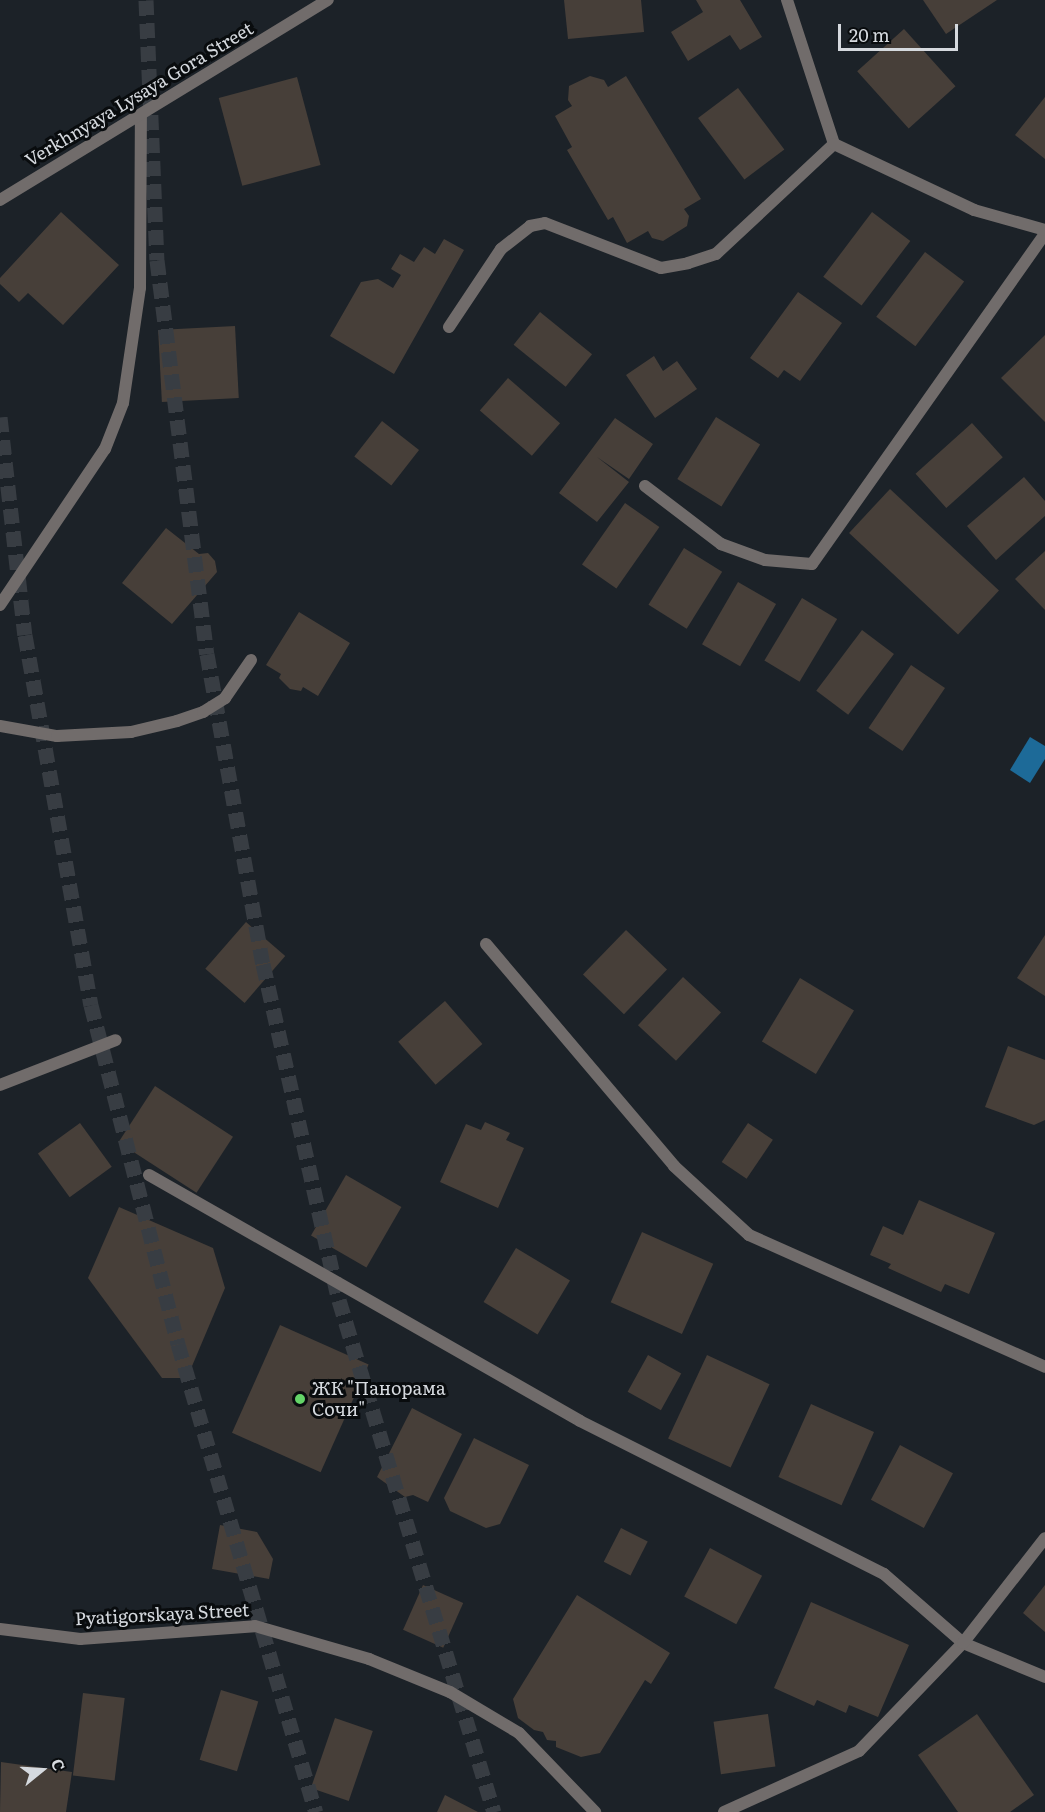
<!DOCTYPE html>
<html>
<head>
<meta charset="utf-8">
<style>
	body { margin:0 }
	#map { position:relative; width:1045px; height:1812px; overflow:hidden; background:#1c2228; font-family:Literata,serif }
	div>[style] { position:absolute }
	.water>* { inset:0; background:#1d6a98 }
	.building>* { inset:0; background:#473f39; transform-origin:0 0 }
	.primary-tunnel>* { height:15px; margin-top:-7.5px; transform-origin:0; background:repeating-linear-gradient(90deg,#383d43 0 15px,transparent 0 23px) }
	.service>* { height:12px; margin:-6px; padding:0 6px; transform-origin:6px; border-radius:6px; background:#716c6b }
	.minor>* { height:12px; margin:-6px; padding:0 6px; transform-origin:6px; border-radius:6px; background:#716c6b }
	.tertiary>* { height:12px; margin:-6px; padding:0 6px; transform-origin:6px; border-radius:6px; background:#716c6b }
	.dots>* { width:16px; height:16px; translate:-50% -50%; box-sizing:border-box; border:3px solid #090c0e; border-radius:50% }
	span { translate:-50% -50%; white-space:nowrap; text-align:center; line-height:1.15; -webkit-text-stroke:6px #090c0e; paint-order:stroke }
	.street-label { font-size:18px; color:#d5d9de }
	.poi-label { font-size:18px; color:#d5d9de }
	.left { translate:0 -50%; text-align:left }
	.north { position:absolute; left:12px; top:1740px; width:60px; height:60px; -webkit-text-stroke:4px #090c0e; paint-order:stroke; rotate:72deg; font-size:16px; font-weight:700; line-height:24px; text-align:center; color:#d5d9de }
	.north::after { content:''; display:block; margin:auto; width:21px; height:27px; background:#d5d9de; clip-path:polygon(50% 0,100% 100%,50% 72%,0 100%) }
	.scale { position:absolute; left:838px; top:24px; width:120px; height:27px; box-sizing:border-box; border:3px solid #d5d9de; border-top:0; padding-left:8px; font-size:18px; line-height:21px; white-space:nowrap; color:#d5d9de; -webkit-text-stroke:4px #090c0e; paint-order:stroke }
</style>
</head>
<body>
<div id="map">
	<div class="water">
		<i style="clip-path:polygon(1030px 737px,1045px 746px,1045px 759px,1030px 783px,1010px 770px)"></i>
	</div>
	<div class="building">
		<i style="clip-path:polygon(564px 0,641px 0,644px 32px,568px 39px)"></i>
		<i style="clip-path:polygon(696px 0,740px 0,762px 37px,740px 50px,730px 35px,688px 61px,671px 32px,703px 12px)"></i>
		<i style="clip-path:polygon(923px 0,997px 0,946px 34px)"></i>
		<i style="left:904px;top:29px;width:77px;height:63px;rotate:48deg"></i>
		<i style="clip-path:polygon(590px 76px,604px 80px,608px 87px,626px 76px,701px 199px,684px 209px,689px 216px,687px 226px,663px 241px,652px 238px,648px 231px,627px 243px,613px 217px,608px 220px,567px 150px,572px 147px,555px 116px,572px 106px,568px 100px,569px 86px)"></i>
		<i style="left:297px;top:77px;width:91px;height:81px;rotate:75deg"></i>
		<i style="left:738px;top:88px;width:77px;height:50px;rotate:53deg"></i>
		<i style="clip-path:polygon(1045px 97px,1045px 159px,1015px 135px)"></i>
		<i style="clip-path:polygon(61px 212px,119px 265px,63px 325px,28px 293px,19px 302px,0 284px,0 278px)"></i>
		<i style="left:872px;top:212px;width:48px;height:81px;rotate:37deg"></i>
		<i style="clip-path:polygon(444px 239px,464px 250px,394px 374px,330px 336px,361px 282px,378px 279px,393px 288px,401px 275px,391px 269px,400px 254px,414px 262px,424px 247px,435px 254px)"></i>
		<i style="left:925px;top:252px;width:49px;height:81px;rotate:37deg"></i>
		<i style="clip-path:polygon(798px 292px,842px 323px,800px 381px,784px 370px,778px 378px,750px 358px)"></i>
		<i style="left:540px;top:312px;width:67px;height:42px;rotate:39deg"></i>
		<i style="left:235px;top:326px;width:72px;height:77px;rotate:87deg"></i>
		<i style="clip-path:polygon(1045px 335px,1045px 422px,1001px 378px)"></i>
		<i style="clip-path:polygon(654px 356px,663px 371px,677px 361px,697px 389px,655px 418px,626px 375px)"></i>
		<i style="left:508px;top:378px;width:69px;height:43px;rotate:41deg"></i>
		<i style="left:716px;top:417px;width:52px;height:73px;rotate:32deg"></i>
		<i style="clip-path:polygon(615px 418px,653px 444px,629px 479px,597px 457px,629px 482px,597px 522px,559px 493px)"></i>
		<i style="left:382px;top:421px;width:47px;height:45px;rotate:38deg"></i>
		<i style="left:972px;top:423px;width:46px;height:76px;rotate:48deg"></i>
		<i style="clip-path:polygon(1024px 477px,1045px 501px,1045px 516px,996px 560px,967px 526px)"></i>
		<i style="left:890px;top:489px;width:149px;height:60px;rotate:43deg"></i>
		<i style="left:625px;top:503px;width:42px;height:75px;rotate:35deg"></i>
		<i style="clip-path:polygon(166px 528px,199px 554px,208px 553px,215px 561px,217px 572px,172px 624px,122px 583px)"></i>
		<i style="left:684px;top:548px;width:45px;height:67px;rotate:32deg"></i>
		<i style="clip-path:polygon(1045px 551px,1045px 610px,1015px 579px)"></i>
		<i style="left:738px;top:582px;width:44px;height:72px;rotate:30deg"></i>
		<i style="left:802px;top:598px;width:41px;height:73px;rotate:31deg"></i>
		<i style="clip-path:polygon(299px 612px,350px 643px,318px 696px,303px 687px,301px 691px,290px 689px,279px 678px,281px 674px,266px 665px)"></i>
		<i style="left:862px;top:630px;width:40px;height:76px;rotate:37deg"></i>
		<i style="left:911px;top:665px;width:41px;height:76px;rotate:34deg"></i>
		<i style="left:246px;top:922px;width:52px;height:62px;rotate:41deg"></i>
		<i style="left:626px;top:930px;width:57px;height:62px;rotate:44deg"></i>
		<i style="clip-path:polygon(1045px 935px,1045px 996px,1017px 978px)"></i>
		<i style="left:683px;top:977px;width:52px;height:66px;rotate:43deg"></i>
		<i style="left:800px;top:978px;width:63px;height:74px;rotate:31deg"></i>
		<i style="left:445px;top:1001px;width:57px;height:62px;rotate:49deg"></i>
		<i style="clip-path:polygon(1008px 1046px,1045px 1060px,1045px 1120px,1034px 1125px,985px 1107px)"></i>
		<i style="left:155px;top:1086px;width:93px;height:67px;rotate:33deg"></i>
		<i style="clip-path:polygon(485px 1122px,510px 1133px,506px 1140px,524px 1148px,498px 1208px,440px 1182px,466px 1124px,481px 1130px)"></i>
		<i style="left:80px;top:1123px;width:54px;height:52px;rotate:54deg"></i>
		<i style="left:748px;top:1123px;width:30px;height:47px;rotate:34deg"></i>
		<i style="left:346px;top:1175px;width:64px;height:70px;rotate:30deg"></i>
		<i style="clip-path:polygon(919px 1200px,995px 1233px,969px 1294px,945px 1284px,941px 1292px,888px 1268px,891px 1264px,870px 1255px,883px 1226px,903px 1235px)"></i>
		<i style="clip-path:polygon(119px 1207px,213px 1248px,225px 1288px,187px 1378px,162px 1378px,88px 1278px)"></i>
		<i style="left:642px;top:1232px;width:78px;height:77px;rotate:24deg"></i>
		<i style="left:516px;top:1248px;width:63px;height:63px;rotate:31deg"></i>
		<i style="left:280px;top:1325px;width:97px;height:118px;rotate:24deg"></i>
		<i style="left:648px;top:1355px;width:38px;height:42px;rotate:29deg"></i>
		<i style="left:707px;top:1355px;width:69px;height:92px;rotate:25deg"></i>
		<i style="left:811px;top:1404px;width:69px;height:80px;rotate:24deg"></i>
		<i style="clip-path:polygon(412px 1408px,462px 1434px,428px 1502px,413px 1495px,405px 1497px,377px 1477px)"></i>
		<i style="clip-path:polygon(474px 1438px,529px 1465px,500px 1524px,486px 1528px,450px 1511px,444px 1498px)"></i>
		<i style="left:900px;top:1445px;width:60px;height:62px;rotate:28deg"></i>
		<i style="clip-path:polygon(220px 1525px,257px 1532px,273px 1559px,269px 1579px,212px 1569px)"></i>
		<i style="left:621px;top:1528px;width:30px;height:38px;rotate:27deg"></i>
		<i style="left:710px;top:1548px;width:59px;height:55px;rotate:28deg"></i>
		<i style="left:423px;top:1585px;width:44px;height:49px;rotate:24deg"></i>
		<i style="clip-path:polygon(1045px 1585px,1045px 1632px,1023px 1613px)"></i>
		<i style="clip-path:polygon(577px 1595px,670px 1653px,651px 1684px,645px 1680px,600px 1753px,581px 1757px,556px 1747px,556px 1741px,547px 1740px,543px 1732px,534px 1730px,518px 1718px,513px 1699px)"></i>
		<i style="clip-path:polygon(811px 1602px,909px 1645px,878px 1717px,849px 1705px,846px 1713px,817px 1700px,814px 1706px,774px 1688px)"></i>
		<i style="left:221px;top:1690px;width:39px;height:73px;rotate:17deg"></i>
		<i style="left:83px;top:1693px;width:42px;height:83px;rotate:7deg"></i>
		<i style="left:768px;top:1714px;width:53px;height:55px;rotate:82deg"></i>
		<i style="clip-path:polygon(977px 1714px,1034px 1795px,1010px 1812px,958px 1812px,918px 1755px)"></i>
		<i style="left:335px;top:1718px;width:40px;height:74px;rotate:19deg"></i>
		<i style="clip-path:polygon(1px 1762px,72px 1772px,66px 1812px,0 1812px)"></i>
		<i style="clip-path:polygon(445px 1795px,478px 1812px,437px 1812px)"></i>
	</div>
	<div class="primary-tunnel">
		<i style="left:146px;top:0;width:260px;rotate:87.6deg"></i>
		<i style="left:157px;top:260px;width:397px;rotate:82.8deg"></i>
		<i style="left:207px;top:654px;width:315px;rotate:79.8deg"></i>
		<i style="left:263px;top:964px;width:344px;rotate:77.3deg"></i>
		<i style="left:339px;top:1300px;width:535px;rotate:73.16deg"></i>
		<i style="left:0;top:417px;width:219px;rotate:83.5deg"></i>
		<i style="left:25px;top:635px;width:376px;rotate:79.9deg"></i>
		<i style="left:91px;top:1005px;width:350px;rotate:75.6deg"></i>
		<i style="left:178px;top:1344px;width:488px;rotate:73.6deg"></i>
	</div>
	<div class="service">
		<i style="left:449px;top:327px;width:94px;rotate:-56.3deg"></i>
		<i style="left:501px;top:249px;width:37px;rotate:-38deg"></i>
		<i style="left:530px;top:226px;width:15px;rotate:-11deg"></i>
		<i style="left:545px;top:223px;width:124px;rotate:21.2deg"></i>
		<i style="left:661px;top:268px;width:27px;rotate:-10deg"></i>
		<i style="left:688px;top:263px;width:29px;rotate:-18deg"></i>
		<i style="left:716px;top:254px;width:161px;rotate:-43deg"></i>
		<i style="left:645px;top:486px;width:96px;rotate:37.3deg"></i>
		<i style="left:721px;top:544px;width:47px;rotate:20deg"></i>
		<i style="left:765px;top:560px;width:47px;rotate:4.9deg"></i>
		<i style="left:812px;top:564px;width:404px;rotate:-54.8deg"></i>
		<i style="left:0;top:605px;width:188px;rotate:-56.1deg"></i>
		<i style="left:105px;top:449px;width:49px;rotate:-68.6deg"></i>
		<i style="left:123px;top:403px;width:116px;rotate:-81.6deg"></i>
		<i style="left:140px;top:288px;width:172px;rotate:-89.7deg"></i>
		<i style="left:0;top:726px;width:58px;rotate:10deg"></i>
		<i style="left:57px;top:736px;width:74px;rotate:-3.1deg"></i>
		<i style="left:131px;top:732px;width:47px;rotate:-13.4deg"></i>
		<i style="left:177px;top:721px;width:28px;rotate:-19deg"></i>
		<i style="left:203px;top:712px;width:26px;rotate:-32deg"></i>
		<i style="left:225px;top:698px;width:46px;rotate:-55.6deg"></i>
		<i style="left:486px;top:944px;width:291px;rotate:49.7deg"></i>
		<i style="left:674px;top:1166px;width:102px;rotate:42.6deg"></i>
		<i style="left:749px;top:1235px;width:324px;rotate:24deg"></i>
		<i style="left:0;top:1085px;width:124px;rotate:-21.2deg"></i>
		<i style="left:149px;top:1175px;width:496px;rotate:29.7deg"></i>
		<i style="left:580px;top:1421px;width:340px;rotate:26.7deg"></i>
		<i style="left:884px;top:1574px;width:105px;rotate:41.1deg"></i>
		<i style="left:963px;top:1643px;width:89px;rotate:22.5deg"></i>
	</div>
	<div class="minor">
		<i style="left:787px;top:0;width:151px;rotate:71.9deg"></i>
		<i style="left:834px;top:144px;width:155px;rotate:25.2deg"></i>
		<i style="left:974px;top:210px;width:74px;rotate:15.7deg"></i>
		<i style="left:0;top:200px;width:384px;rotate:-31.4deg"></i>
		<i style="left:724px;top:1812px;width:148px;rotate:-24.3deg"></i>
		<i style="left:859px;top:1751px;width:150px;rotate:-46.1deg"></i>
		<i style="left:963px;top:1643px;width:133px;rotate:-52deg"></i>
	</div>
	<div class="tertiary">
		<i style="left:0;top:1629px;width:81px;rotate:7.1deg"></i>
		<i style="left:80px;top:1639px;width:175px;rotate:-4.2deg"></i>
		<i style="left:255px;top:1626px;width:119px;rotate:16.1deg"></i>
		<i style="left:369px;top:1659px;width:87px;rotate:22.2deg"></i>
		<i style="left:450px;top:1692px;width:80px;rotate:30.7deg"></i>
		<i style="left:519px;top:1733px;width:110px;rotate:46.1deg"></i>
	</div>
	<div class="dots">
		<i style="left:300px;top:1399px;background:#64d468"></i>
	</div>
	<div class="street-label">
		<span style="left:139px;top:94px;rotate:-31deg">Verkhnyaya Lysaya Gora Street</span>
		<span style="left:162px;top:1614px;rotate:-3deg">Pyatigorskaya Street</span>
	</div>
	<div class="poi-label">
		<span class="left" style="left:312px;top:1399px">ЖК "Панорама<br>Сочи"</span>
	</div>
	<div class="north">С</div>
	<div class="scale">20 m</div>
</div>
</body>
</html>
